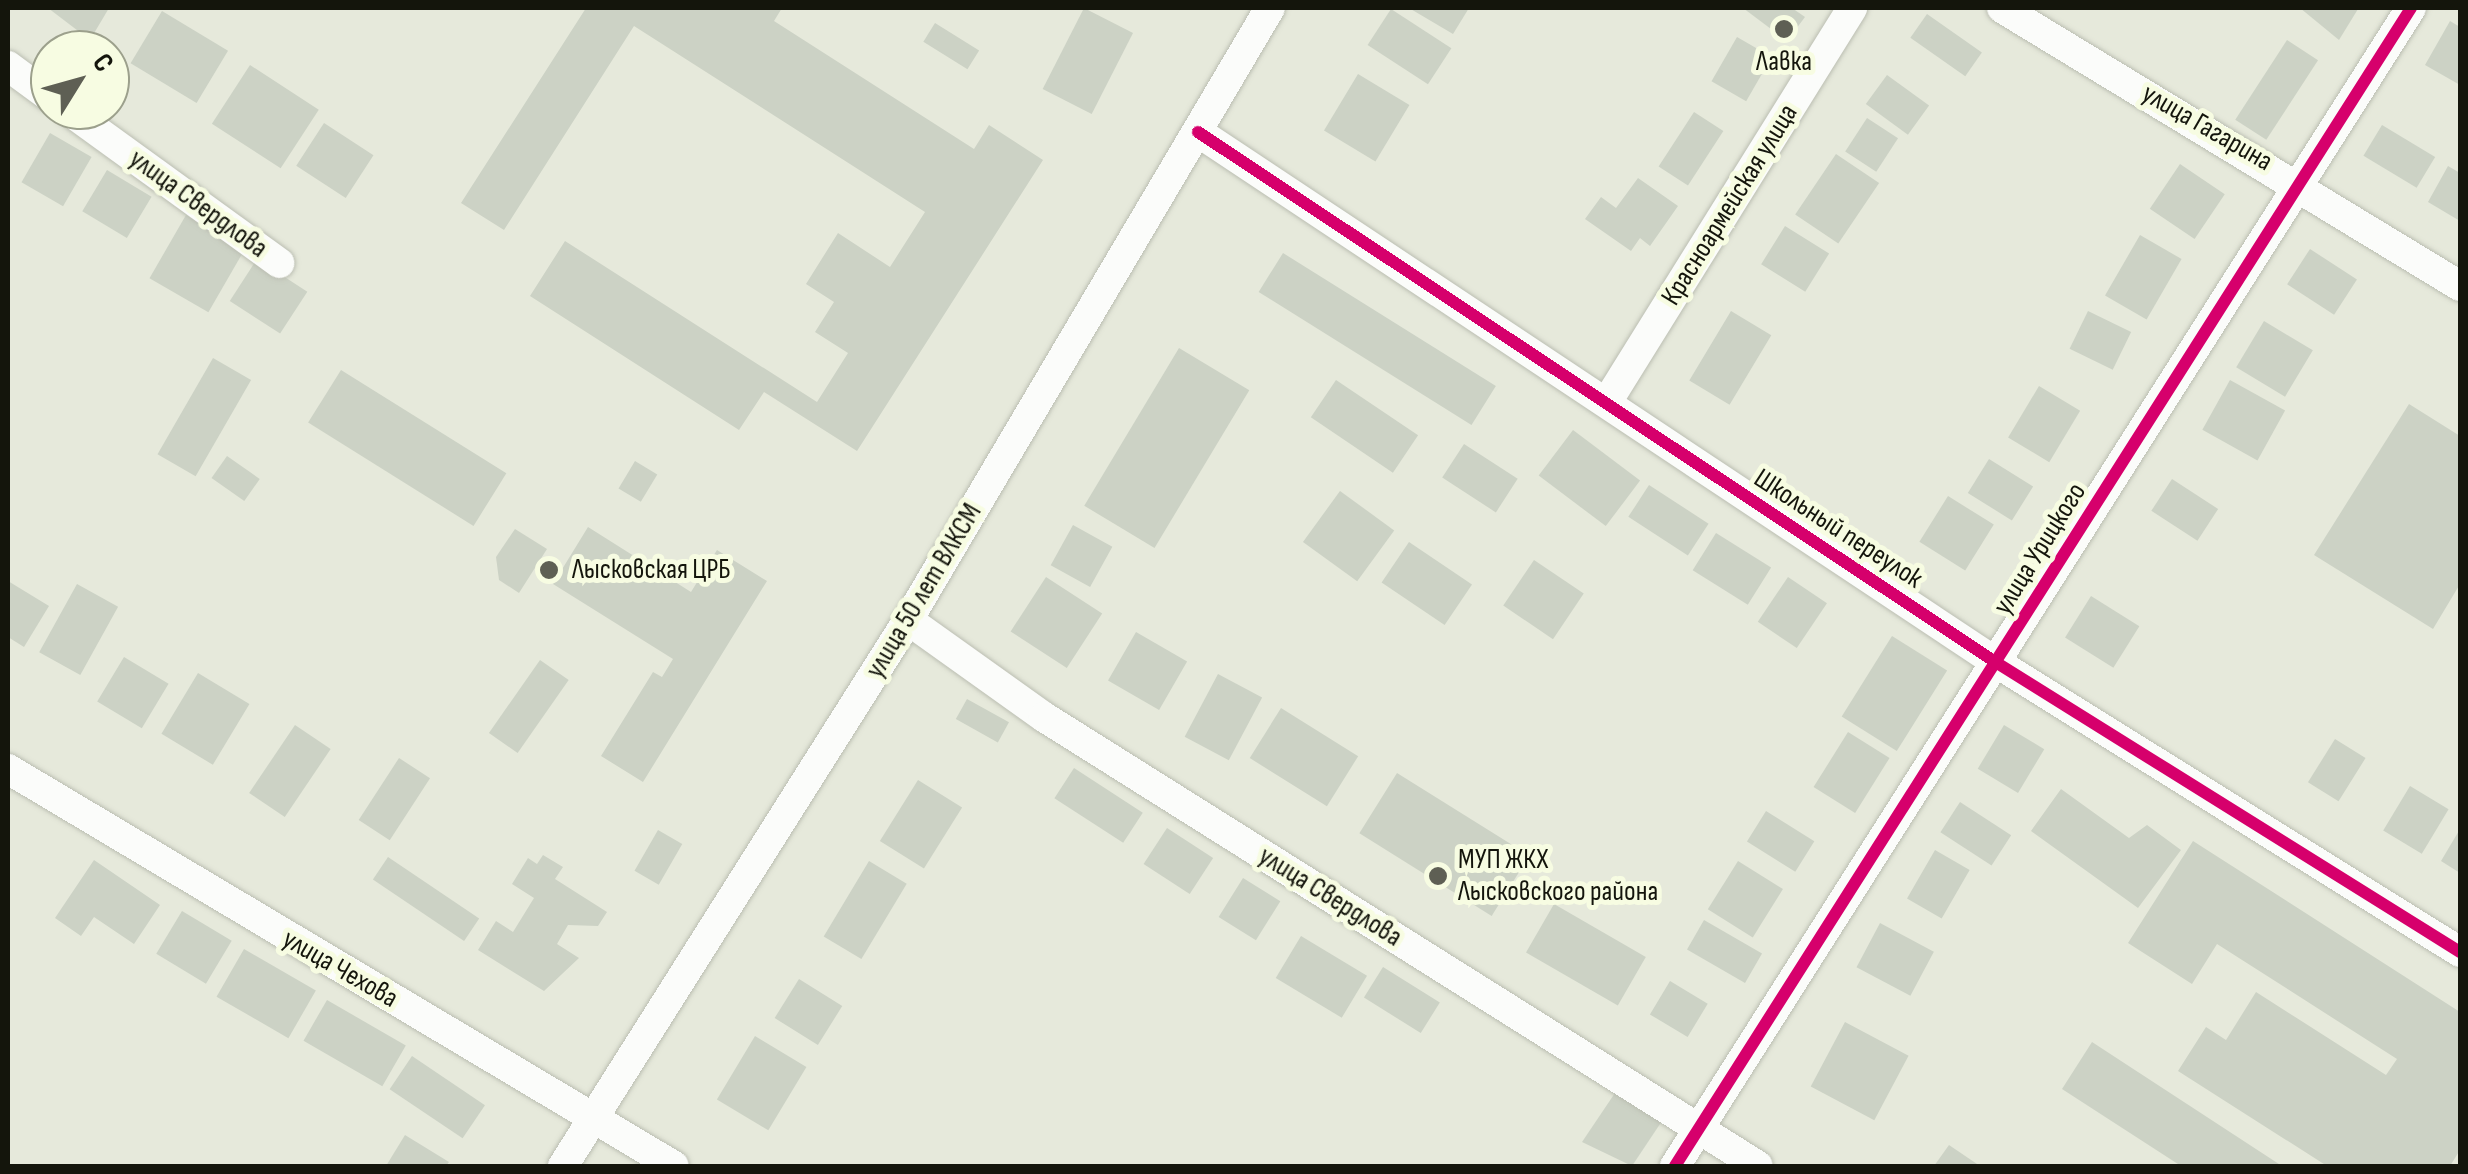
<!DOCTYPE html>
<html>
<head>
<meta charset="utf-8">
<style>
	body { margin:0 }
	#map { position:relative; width:2468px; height:1174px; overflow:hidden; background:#e6e9db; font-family:"Sofia Sans Condensed",sans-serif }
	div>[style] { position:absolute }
	.building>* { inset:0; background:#ccd2c5; transform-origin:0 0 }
	.roads { filter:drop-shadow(0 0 2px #bbbeb2) drop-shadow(0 0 2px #bbbeb2) }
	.minor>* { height:30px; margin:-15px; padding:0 15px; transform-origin:15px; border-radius:15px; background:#fbfcfa }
	.cycleway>* { height:12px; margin:-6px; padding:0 6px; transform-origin:6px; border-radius:6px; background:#d6006c }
	.dots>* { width:28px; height:28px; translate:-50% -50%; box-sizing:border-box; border:5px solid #f7fce2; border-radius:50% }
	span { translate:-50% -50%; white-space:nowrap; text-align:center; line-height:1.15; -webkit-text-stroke:10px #f7fce2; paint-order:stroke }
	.poi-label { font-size:28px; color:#14150c }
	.left { translate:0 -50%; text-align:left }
	.street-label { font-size:28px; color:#14150c }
	.frame { position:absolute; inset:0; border:10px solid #14150c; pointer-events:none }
	.north { position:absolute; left:30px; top:30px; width:100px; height:100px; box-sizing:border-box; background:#f7fce2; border:2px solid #9ca08c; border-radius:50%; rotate:53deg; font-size:28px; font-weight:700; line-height:40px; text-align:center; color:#14150c }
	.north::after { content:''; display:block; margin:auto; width:35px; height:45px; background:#5e5f54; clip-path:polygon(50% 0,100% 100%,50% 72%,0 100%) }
</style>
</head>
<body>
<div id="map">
	<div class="building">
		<i style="clip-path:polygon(48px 8px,109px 8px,90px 40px)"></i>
		<i style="clip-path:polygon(586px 8px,782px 8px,774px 21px,974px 149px,989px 125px,1043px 160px,857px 451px,764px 392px,739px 430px,530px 296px,565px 241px,817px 402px,848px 353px,815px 332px,834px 302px,806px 284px,838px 233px,890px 267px,925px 212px,634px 26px,504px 230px,461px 203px)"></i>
		<i style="left:1084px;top:8px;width:55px;height:91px;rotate:27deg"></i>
		<i style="clip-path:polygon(1409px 8px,1469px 8px,1453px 34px)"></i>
		<i style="clip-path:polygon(1743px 8px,1792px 8px,1805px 17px,1787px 41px)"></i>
		<i style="clip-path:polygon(2300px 8px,2355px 8px,2358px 9px,2339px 40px)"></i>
		<i style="left:1391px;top:9px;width:72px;height:43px;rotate:33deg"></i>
		<i style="left:162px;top:11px;width:77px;height:61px;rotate:31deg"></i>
		<i style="left:1927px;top:14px;width:67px;height:29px;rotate:35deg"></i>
		<i style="clip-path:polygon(2450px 21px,2460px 27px,2460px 85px,2425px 65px)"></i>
		<i style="left:935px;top:23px;width:52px;height:22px;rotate:32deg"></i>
		<i style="left:1737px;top:37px;width:40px;height:51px;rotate:30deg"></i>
		<i style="left:2287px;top:40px;width:37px;height:95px;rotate:33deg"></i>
		<i style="left:250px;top:65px;width:82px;height:70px;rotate:33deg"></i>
		<i style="left:1358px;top:74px;width:60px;height:66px;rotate:31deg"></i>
		<i style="left:1887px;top:75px;width:52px;height:36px;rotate:36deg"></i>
		<i style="left:1694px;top:112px;width:35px;height:65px;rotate:33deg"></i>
		<i style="left:1867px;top:118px;width:37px;height:40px;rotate:33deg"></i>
		<i style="left:324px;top:123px;width:59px;height:51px;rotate:33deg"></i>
		<i style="left:2382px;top:125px;width:62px;height:36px;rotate:31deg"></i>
		<i style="left:50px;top:133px;width:48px;height:57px;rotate:30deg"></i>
		<i style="left:1836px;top:154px;width:52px;height:73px;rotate:34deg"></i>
		<i style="left:2180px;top:164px;width:54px;height:54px;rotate:34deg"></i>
		<i style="clip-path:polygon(2448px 166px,2460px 173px,2460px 221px,2428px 202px)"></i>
		<i style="left:107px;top:170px;width:52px;height:48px;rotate:31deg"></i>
		<i style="clip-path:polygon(1638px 178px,1678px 206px,1650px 246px,1640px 238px,1631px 251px,1585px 219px,1601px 197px,1616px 208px)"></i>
		<i style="left:186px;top:215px;width:68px;height:73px;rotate:30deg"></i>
		<i style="left:1785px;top:226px;width:52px;height:45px;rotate:32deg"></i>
		<i style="left:2140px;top:235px;width:48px;height:70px;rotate:30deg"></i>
		<i style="left:2310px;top:249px;width:56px;height:42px;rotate:33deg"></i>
		<i style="left:1283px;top:253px;width:251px;height:46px;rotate:32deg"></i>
		<i style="left:257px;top:259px;width:60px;height:50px;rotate:33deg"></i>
		<i style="left:1731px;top:311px;width:47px;height:81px;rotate:31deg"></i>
		<i style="left:2088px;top:311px;width:48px;height:42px;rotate:26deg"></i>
		<i style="left:2264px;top:321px;width:57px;height:54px;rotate:31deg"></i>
		<i style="left:1179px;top:348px;width:82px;height:184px;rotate:31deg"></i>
		<i style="left:213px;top:358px;width:44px;height:111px;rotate:30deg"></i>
		<i style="left:341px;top:370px;width:195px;height:62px;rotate:32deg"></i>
		<i style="left:1336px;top:380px;width:99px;height:45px;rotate:34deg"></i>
		<i style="left:2230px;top:380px;width:63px;height:57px;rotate:29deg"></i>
		<i style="left:2039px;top:386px;width:48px;height:60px;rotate:31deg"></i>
		<i style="clip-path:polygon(2409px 404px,2460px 436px,2460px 584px,2433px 629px,2314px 555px)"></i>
		<i style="left:1573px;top:430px;width:84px;height:57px;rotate:37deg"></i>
		<i style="left:1464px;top:444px;width:64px;height:40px;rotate:33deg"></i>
		<i style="left:227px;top:456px;width:40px;height:27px;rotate:35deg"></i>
		<i style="left:1989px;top:459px;width:52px;height:40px;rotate:32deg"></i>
		<i style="left:635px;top:461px;width:26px;height:32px;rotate:31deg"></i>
		<i style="left:2172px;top:479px;width:55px;height:38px;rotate:33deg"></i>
		<i style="left:1649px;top:485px;width:71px;height:38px;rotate:33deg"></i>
		<i style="left:1340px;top:491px;width:67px;height:63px;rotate:36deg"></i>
		<i style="left:1948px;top:496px;width:54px;height:54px;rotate:32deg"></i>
		<i style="left:1073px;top:525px;width:45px;height:46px;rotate:29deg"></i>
		<i style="clip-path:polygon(588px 527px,691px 592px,717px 550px,767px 581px,643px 782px,601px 756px,653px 672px,662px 677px,673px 659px,553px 584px)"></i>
		<i style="clip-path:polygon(515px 529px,547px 549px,519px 593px,499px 580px,496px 557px)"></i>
		<i style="left:1716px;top:533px;width:65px;height:44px;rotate:32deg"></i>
		<i style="left:1409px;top:542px;width:76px;height:49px;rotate:34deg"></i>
		<i style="left:1534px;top:560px;width:60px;height:55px;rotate:34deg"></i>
		<i style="left:1046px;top:577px;width:67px;height:65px;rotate:33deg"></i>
		<i style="left:1788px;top:577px;width:47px;height:54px;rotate:34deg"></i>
		<i style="clip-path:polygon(8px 581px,49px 606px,24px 647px,8px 637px)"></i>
		<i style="left:77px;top:584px;width:47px;height:78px;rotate:29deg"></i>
		<i style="left:2091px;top:596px;width:57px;height:49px;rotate:32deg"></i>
		<i style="left:1136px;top:632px;width:59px;height:56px;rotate:30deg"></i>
		<i style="left:1892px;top:636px;width:65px;height:95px;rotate:32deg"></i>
		<i style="left:124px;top:657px;width:52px;height:52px;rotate:31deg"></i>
		<i style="left:540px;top:660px;width:35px;height:89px;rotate:35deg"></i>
		<i style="left:198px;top:673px;width:60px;height:71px;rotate:31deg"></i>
		<i style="left:1218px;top:674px;width:50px;height:71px;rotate:28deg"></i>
		<i style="left:967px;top:699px;width:48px;height:23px;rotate:29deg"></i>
		<i style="left:1281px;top:708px;width:91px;height:59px;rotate:32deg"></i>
		<i style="left:295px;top:725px;width:43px;height:82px;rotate:34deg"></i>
		<i style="left:2004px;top:725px;width:47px;height:51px;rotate:31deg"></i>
		<i style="left:1848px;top:732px;width:49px;height:65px;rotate:32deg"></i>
		<i style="left:2335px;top:739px;width:36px;height:51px;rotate:32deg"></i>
		<i style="left:399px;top:758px;width:37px;height:74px;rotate:33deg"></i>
		<i style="left:1074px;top:768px;width:82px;height:36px;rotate:33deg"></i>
		<i style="left:1397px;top:773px;width:156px;height:71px;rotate:32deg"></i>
		<i style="left:918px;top:780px;width:52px;height:72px;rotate:32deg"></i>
		<i style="left:2410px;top:786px;width:45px;height:52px;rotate:31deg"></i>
		<i style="clip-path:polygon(2061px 789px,2129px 838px,2147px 825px,2181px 850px,2138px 908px,2031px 831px)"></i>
		<i style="left:1960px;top:802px;width:61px;height:36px;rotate:33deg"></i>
		<i style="left:1766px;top:811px;width:57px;height:36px;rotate:32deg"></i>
		<i style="left:1167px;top:828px;width:55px;height:43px;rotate:33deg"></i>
		<i style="clip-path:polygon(2460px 829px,2460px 873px,2441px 861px)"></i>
		<i style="left:658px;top:830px;width:28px;height:47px;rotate:30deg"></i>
		<i style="clip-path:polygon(2193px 841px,2460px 1012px,2460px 1150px,2450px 1166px,2327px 1166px,2178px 1071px,2206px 1027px,2226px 1040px,2256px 992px,2386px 1075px,2397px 1059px,2217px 944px,2192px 984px,2128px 943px)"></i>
		<i style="left:1935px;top:850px;width:40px;height:56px;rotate:30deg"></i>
		<i style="clip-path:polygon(543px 855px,563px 867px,555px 879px,607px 912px,598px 926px,568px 925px,557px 944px,579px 958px,544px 991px,478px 950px,496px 921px,513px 932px,534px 898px,512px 884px,528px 858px,537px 864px)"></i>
		<i style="left:388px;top:857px;width:110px;height:27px;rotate:34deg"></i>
		<i style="clip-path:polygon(94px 860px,160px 905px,134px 944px,94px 917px,81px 936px,55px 918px)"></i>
		<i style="left:869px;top:861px;width:44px;height:88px;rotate:31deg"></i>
		<i style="left:1738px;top:861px;width:53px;height:57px;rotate:32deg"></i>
		<i style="left:1243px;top:878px;width:44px;height:46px;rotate:32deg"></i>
		<i style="left:1554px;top:904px;width:106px;height:56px;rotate:30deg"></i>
		<i style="left:182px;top:911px;width:58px;height:50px;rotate:31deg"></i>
		<i style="left:1704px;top:920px;width:67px;height:34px;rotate:30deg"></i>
		<i style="left:1880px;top:923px;width:61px;height:50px;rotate:28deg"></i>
		<i style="left:1301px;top:936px;width:77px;height:49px;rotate:31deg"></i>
		<i style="left:244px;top:949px;width:83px;height:55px;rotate:30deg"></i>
		<i style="left:1383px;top:967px;width:67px;height:36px;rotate:32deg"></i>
		<i style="left:799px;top:979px;width:51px;height:46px;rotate:32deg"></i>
		<i style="left:1670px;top:981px;width:44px;height:39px;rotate:31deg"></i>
		<i style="left:327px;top:1000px;width:91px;height:47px;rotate:30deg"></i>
		<i style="left:1845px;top:1022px;width:72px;height:73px;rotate:28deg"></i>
		<i style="left:755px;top:1036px;width:60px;height:74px;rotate:31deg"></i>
		<i style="clip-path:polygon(2092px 1042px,2282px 1166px,2181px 1166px,2062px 1089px)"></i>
		<i style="left:412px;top:1056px;width:88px;height:40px;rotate:34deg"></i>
		<i style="clip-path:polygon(1617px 1090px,1662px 1121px,1632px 1166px,1582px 1142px)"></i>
		<i style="clip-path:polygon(405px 1135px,449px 1162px,446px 1166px,386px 1166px)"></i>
		<i style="clip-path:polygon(1949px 1145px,1980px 1166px,1934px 1166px)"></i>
	</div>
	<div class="roads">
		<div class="minor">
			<i style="left:2002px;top:8px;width:536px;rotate:31.26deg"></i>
			<i style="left:8px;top:66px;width:52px;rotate:36.4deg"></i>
			<i style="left:68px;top:110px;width:261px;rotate:35.9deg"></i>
			<i style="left:1198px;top:132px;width:959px;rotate:33.61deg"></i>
			<i style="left:1997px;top:663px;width:546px;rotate:31.97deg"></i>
			<i style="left:1607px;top:402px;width:464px;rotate:-58.1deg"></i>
			<i style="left:908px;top:620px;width:167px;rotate:35.5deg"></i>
			<i style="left:1044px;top:717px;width:843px;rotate:32.16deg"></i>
			<i style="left:8px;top:769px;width:775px;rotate:30.8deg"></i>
			<i style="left:563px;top:1166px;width:646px;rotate:-57.71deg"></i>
			<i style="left:908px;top:620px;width:711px;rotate:-59.4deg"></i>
			<i style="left:1675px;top:1166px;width:1372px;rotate:-57.56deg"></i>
		</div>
	</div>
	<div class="cycleway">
		<i style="left:1198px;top:132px;width:959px;rotate:33.61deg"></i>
		<i style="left:1997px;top:663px;width:546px;rotate:31.97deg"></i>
		<i style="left:1675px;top:1166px;width:1372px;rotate:-57.56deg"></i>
	</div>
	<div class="dots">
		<i style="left:1784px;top:29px;background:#5e5f54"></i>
		<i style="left:549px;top:570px;background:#5e5f54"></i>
		<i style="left:1438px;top:876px;background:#5e5f54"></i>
	</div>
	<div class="poi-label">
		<span style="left:1784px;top:62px">Лавка</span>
		<span class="left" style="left:572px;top:570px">Лысковская ЦРБ</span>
		<span class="left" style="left:1458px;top:876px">МУП ЖКХ<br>Лысковского района</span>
	</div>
	<div class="street-label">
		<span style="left:2207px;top:128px;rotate:30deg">улица Гагарина</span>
		<span style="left:198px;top:204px;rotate:36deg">улица Свердлова</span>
		<span style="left:1730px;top:205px;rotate:-58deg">Красноармейская улица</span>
		<span style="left:1838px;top:529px;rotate:33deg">Школьный переулок</span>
		<span style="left:2040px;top:549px;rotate:-58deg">улица Урицкого</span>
		<span style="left:924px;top:591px;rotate:-59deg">улица 50 лет ВЛКСМ</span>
		<span style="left:1330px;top:897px;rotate:32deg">улица Свердлова</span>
		<span style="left:340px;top:969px;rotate:30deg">улица Чехова</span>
	</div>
	<div class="frame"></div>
	<div class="north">С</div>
</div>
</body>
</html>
